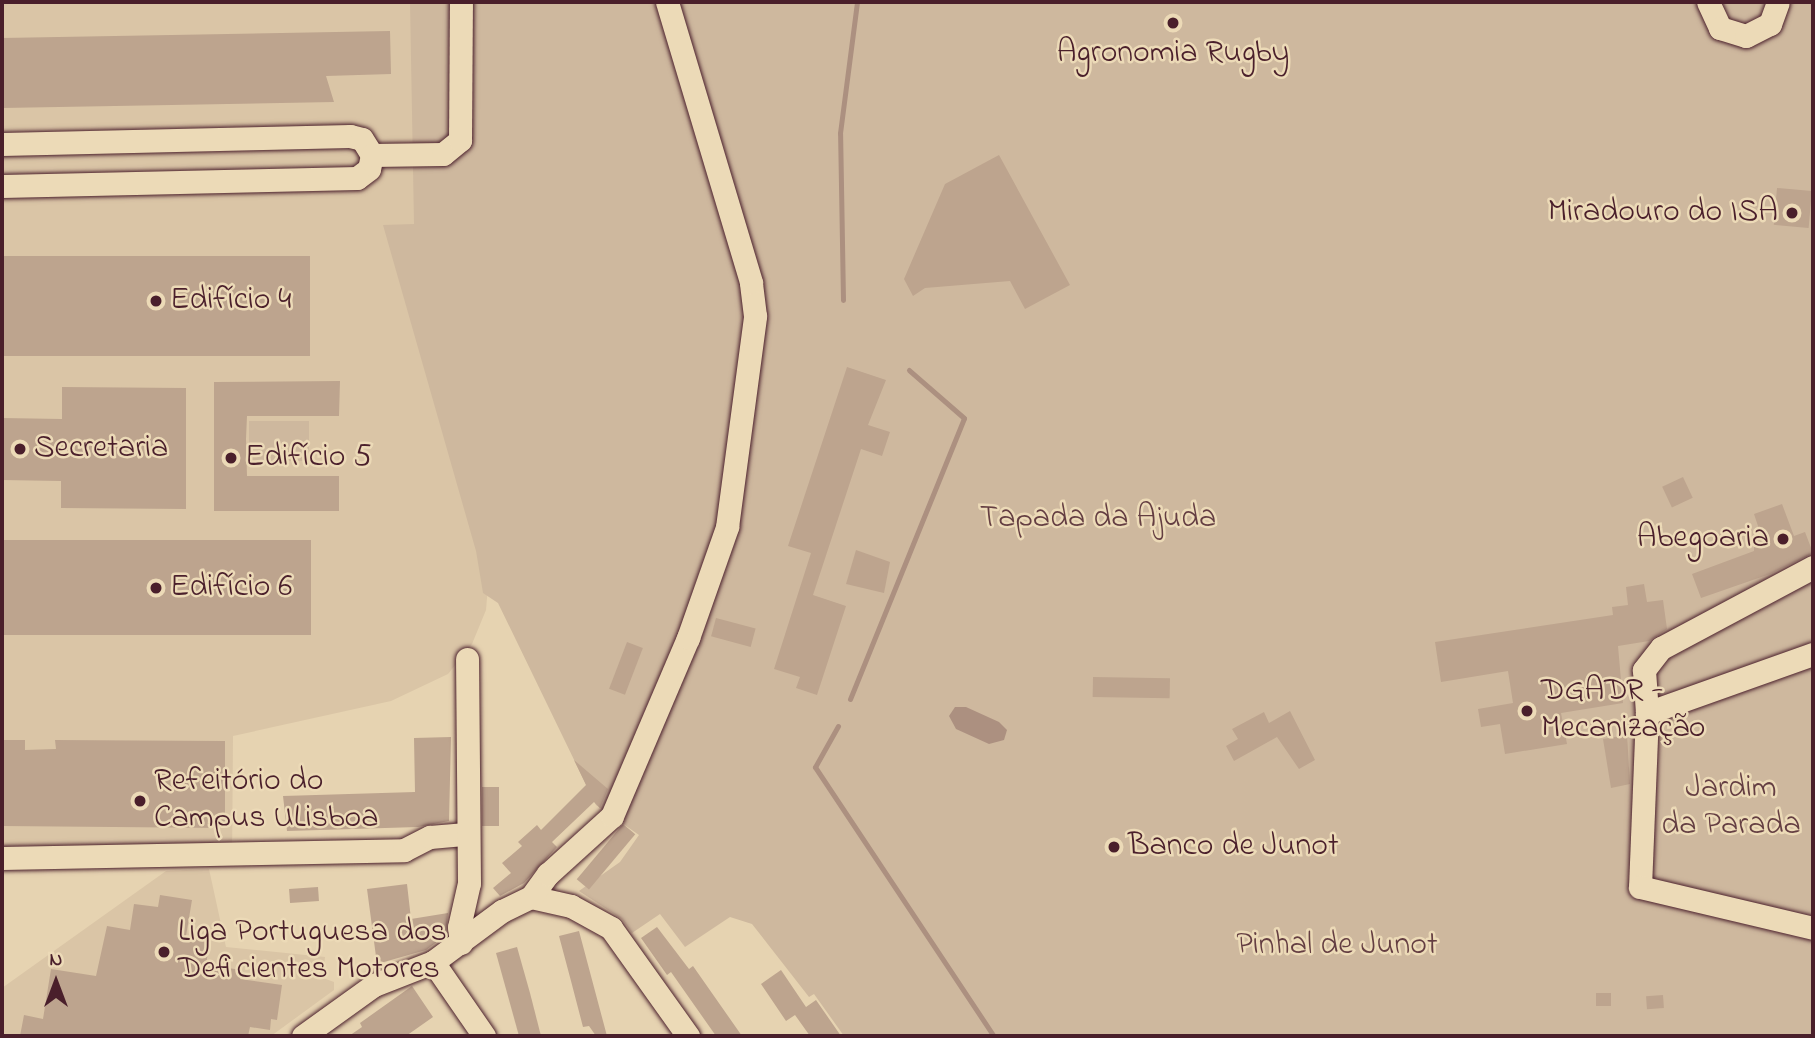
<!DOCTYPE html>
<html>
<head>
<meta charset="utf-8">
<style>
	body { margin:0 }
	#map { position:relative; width:1815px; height:1038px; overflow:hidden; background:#e6d3b1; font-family:"Indie Flower",sans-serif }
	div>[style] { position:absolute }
	.built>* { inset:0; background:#dac5a6 }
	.green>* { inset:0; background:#ceb89e; transform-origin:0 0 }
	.water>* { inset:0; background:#ac9080 }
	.stream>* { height:5px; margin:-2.5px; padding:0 2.5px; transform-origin:2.5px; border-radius:2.5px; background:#ac9080 }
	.building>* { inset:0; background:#bda48e; transform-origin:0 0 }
	.roads { filter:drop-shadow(0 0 2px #4a1f2b) drop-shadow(0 0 2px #4a1f2b) }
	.minor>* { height:23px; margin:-11.5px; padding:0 11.5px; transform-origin:11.5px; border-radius:11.5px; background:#ecdab7 }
	.dots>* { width:19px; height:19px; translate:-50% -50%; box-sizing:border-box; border:4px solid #ecdab7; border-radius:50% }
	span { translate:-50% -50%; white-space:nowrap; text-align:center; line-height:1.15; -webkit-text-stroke:5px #ecdab7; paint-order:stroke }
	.poi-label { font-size:32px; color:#4a1f2b }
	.right { translate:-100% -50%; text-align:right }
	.left { translate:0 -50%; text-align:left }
	.park-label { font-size:32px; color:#643e42 }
	.frame { position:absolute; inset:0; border:4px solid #4a1f2b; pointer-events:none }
	.north { position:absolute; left:21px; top:947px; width:70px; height:70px; -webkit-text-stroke:5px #ecdab7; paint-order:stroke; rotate:0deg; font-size:19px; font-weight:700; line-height:28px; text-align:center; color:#4a1f2b }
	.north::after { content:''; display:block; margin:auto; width:24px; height:32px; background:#4a1f2b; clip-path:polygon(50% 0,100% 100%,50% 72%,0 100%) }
</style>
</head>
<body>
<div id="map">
	<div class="built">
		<i style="clip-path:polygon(2px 2px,413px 2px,488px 586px,486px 610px,472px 644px,448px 674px,391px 701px,233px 736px,232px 866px,2px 870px)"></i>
		<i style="clip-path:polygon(209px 869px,226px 947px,325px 957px,323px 978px,334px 982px,334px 990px,271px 1036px,2px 1036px,2px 988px,166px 871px)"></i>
	</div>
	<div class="green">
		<i style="clip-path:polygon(410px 2px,1813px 2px,1813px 1036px,844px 1036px,814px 994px,809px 997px,752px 924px,730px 917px,685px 947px,660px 914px,632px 933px,622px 919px,579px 891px,620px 862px,639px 835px,596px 805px,498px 603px,483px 593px,476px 551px,383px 225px,414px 224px)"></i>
		<i style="left:249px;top:421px;width:60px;height:40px"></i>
	</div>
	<div class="water">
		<i style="clip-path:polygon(955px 707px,966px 707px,999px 722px,1007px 730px,1004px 740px,989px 744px,956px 729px,949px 716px)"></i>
	</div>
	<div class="stream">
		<i style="left:843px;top:300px;width:167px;rotate:-91deg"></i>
		<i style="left:840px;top:133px;width:132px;rotate:-82.6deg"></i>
		<i style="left:850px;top:699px;width:303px;rotate:-67.9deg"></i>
		<i style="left:964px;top:418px;width:73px;rotate:-138.9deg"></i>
		<i style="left:838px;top:726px;width:47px;rotate:119.3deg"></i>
		<i style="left:815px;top:767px;width:323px;rotate:56.4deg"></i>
	</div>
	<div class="building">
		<i style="clip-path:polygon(390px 31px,391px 74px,326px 76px,334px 102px,2px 108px,2px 38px)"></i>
		<i style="clip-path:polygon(999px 155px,1070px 285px,1025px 309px,1010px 281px,925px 288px,913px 296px,904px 279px,945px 184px)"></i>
		<i style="left:1777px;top:188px;width:35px;height:37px;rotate:5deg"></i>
		<i style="left:2px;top:256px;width:308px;height:100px"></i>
		<i style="clip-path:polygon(847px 367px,886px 380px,868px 425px,890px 432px,882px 456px,861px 449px,813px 595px,846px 606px,817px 695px,796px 688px,800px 677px,774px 669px,811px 553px,788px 546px)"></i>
		<i style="clip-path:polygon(340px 381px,339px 416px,247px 416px,246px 439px,247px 476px,339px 476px,339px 511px,214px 511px,214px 382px)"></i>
		<i style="clip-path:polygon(62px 387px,186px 388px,186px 509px,61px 508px,61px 481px,2px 480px,2px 418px,62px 419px)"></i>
		<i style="left:1683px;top:477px;width:23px;height:23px;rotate:65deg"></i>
		<i style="clip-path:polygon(1782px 504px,1794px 536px,1805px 532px,1813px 553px,1770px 574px,1701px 598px,1692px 574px,1754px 551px,1754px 541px,1762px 538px,1754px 514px)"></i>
		<i style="left:2px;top:540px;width:309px;height:95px"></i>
		<i style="clip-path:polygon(856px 550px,890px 562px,884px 593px,846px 584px)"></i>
		<i style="clip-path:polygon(1644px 584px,1647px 602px,1663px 600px,1667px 629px,1649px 641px,1618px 646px,1623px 703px,1561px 713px,1567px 744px,1505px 754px,1500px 724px,1481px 727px,1478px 709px,1513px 703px,1508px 671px,1441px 682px,1435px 642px,1613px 615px,1612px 607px,1628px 605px,1626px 587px)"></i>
		<i style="left:716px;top:618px;width:41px;height:19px;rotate:15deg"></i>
		<i style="left:627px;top:642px;width:17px;height:50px;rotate:21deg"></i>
		<i style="left:1093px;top:677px;width:77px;height:20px;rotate:1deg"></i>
		<i style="clip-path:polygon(1290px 711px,1315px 760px,1299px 769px,1277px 737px,1234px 761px,1226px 746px,1238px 739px,1232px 729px,1264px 712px,1269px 723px)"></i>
		<i style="clip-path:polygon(1627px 735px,1630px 784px,1611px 788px,1603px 739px)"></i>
		<i style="clip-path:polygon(451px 737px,449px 821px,418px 827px,287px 831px,283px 796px,415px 792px,414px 738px)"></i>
		<i style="clip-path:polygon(2px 740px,25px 740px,25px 750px,56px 749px,55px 740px,225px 741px,225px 828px,2px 826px)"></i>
		<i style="clip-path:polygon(574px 760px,608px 789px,600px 808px,594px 802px,552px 842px,557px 847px,524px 883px,500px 896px,493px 888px,511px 873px,502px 863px,522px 846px,518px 842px,537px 825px,541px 830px,586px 785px)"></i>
		<i style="left:482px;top:787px;width:17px;height:39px"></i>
		<i style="left:623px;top:824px;width:16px;height:72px;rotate:40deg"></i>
		<i style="clip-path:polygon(407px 884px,411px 919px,448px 913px,446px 935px,426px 950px,377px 964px,367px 889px)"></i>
		<i style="left:318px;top:887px;width:14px;height:29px;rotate:86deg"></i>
		<i style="clip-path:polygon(160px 895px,192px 900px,186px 936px,210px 940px,206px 965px,242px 970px,240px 979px,282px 985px,277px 1020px,271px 1019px,270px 1030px,250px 1027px,248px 1036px,20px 1036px,24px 1015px,43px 1019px,51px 969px,96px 976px,107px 926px,130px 930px,134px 904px,158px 907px)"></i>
		<i style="clip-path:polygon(657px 927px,689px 969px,693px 966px,742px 1036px,716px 1036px,671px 972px,667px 975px,641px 938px)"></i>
		<i style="clip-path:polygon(579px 931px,607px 1036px,596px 1036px,589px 1026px,583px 1027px,571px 981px,559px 936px)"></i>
		<i style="clip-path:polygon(517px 947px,530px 993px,541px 1036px,519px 1036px,496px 953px)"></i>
		<i style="clip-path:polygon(781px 970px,806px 1007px,816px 1000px,841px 1036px,810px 1036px,795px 1015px,786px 1021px,761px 984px)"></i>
		<i style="clip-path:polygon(412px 986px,433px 1017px,406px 1036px,349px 1036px,362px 1027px,360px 1023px)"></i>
		<i style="left:1596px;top:993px;width:15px;height:13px"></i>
		<i style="left:1663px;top:995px;width:13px;height:17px;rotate:86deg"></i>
	</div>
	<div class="roads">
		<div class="minor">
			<i style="left:1708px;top:2px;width:29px;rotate:65deg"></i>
			<i style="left:1720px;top:28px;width:27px;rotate:17deg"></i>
			<i style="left:1746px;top:36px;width:27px;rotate:-27deg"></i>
			<i style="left:1770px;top:24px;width:23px;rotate:-70deg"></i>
			<i style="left:2px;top:144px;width:348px;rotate:-1.3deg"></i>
			<i style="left:350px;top:136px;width:12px;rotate:14deg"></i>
			<i style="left:362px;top:139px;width:19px;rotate:58deg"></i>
			<i style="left:372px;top:155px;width:14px;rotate:102deg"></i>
			<i style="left:369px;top:169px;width:15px;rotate:143deg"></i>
			<i style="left:357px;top:178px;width:355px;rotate:178.7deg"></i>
			<i style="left:372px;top:155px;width:71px;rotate:-0.8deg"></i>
			<i style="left:443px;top:154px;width:22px;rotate:-39deg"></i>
			<i style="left:460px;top:140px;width:138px;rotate:-89.6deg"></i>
			<i style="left:1813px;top:567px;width:172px;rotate:151.9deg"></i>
			<i style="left:1661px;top:648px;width:28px;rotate:128deg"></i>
			<i style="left:1644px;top:670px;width:43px;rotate:86deg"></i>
			<i style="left:1647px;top:713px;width:174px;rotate:92.3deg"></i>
			<i style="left:1640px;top:887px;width:178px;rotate:13.3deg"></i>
			<i style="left:1647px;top:713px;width:176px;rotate:-19.6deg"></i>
			<i style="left:2px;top:858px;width:402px;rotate:-1.1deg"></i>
			<i style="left:404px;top:850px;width:29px;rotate:-27deg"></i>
			<i style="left:430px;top:837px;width:36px;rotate:-5deg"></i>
			<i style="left:531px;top:897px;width:41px;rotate:12.7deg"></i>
			<i style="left:571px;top:906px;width:46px;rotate:28.8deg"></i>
			<i style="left:611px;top:928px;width:133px;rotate:54.5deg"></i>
			<i style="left:461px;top:943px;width:16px;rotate:-97deg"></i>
			<i style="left:459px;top:927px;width:45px;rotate:-77.2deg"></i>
			<i style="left:469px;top:883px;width:224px;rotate:-90.5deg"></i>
			<i style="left:433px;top:962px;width:90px;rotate:55.4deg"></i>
			<i style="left:303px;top:1036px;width:87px;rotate:-35.7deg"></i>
			<i style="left:374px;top:985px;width:63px;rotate:-21.3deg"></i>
			<i style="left:433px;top:962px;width:86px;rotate:-36.5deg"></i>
			<i style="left:502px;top:911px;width:32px;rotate:-26deg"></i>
			<i style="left:531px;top:897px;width:29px;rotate:-54deg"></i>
			<i style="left:548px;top:874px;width:86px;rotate:-42.2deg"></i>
			<i style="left:612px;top:816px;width:194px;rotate:-66.9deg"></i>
			<i style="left:688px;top:638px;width:118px;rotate:-70.6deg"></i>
			<i style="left:727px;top:527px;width:213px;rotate:-82.4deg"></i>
			<i style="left:755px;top:316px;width:34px;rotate:-97deg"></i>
			<i style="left:751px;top:282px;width:292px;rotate:-106.7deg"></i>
		</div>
	</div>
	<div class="dots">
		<i style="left:1173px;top:23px;background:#4a1f2b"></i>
		<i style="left:1792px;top:213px;background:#4a1f2b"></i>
		<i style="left:156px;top:301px;background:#4a1f2b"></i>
		<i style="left:20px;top:449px;background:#4a1f2b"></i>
		<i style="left:231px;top:458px;background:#4a1f2b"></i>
		<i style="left:1783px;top:539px;background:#4a1f2b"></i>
		<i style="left:156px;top:588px;background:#4a1f2b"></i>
		<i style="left:1527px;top:711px;background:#4a1f2b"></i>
		<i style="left:140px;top:801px;background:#4a1f2b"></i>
		<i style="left:1114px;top:847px;background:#4a1f2b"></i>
		<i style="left:164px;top:952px;background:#4a1f2b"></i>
	</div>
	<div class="poi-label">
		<span style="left:1173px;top:54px">Agronomia Rugby</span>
		<span class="right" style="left:1778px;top:213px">Miradouro do ISA</span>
		<span class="left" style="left:170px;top:301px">Edifício 4</span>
		<span class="left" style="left:34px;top:449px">Secretaria</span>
		<span class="left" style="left:245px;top:458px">Edifício 5</span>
		<span class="right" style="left:1769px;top:539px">Abegoaria</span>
		<span class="left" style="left:170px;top:588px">Edifício 6</span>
		<span class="left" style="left:1541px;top:711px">DGADR -<br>Mecanização</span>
		<span class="left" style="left:154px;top:801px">Refeitório do<br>Campus ULisboa</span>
		<span class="left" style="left:1128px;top:847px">Banco de Junot</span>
		<span class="left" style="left:178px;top:952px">Liga Portuguesa dos<br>Deficientes Motores</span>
	</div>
	<div class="park-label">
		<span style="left:1098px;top:519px">Tapada da Ajuda</span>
		<span style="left:1731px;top:808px">Jardim<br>da Parada</span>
		<span style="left:1337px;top:946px">Pinhal de Junot</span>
	</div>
	<div class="frame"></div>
	<div class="north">N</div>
</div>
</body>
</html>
